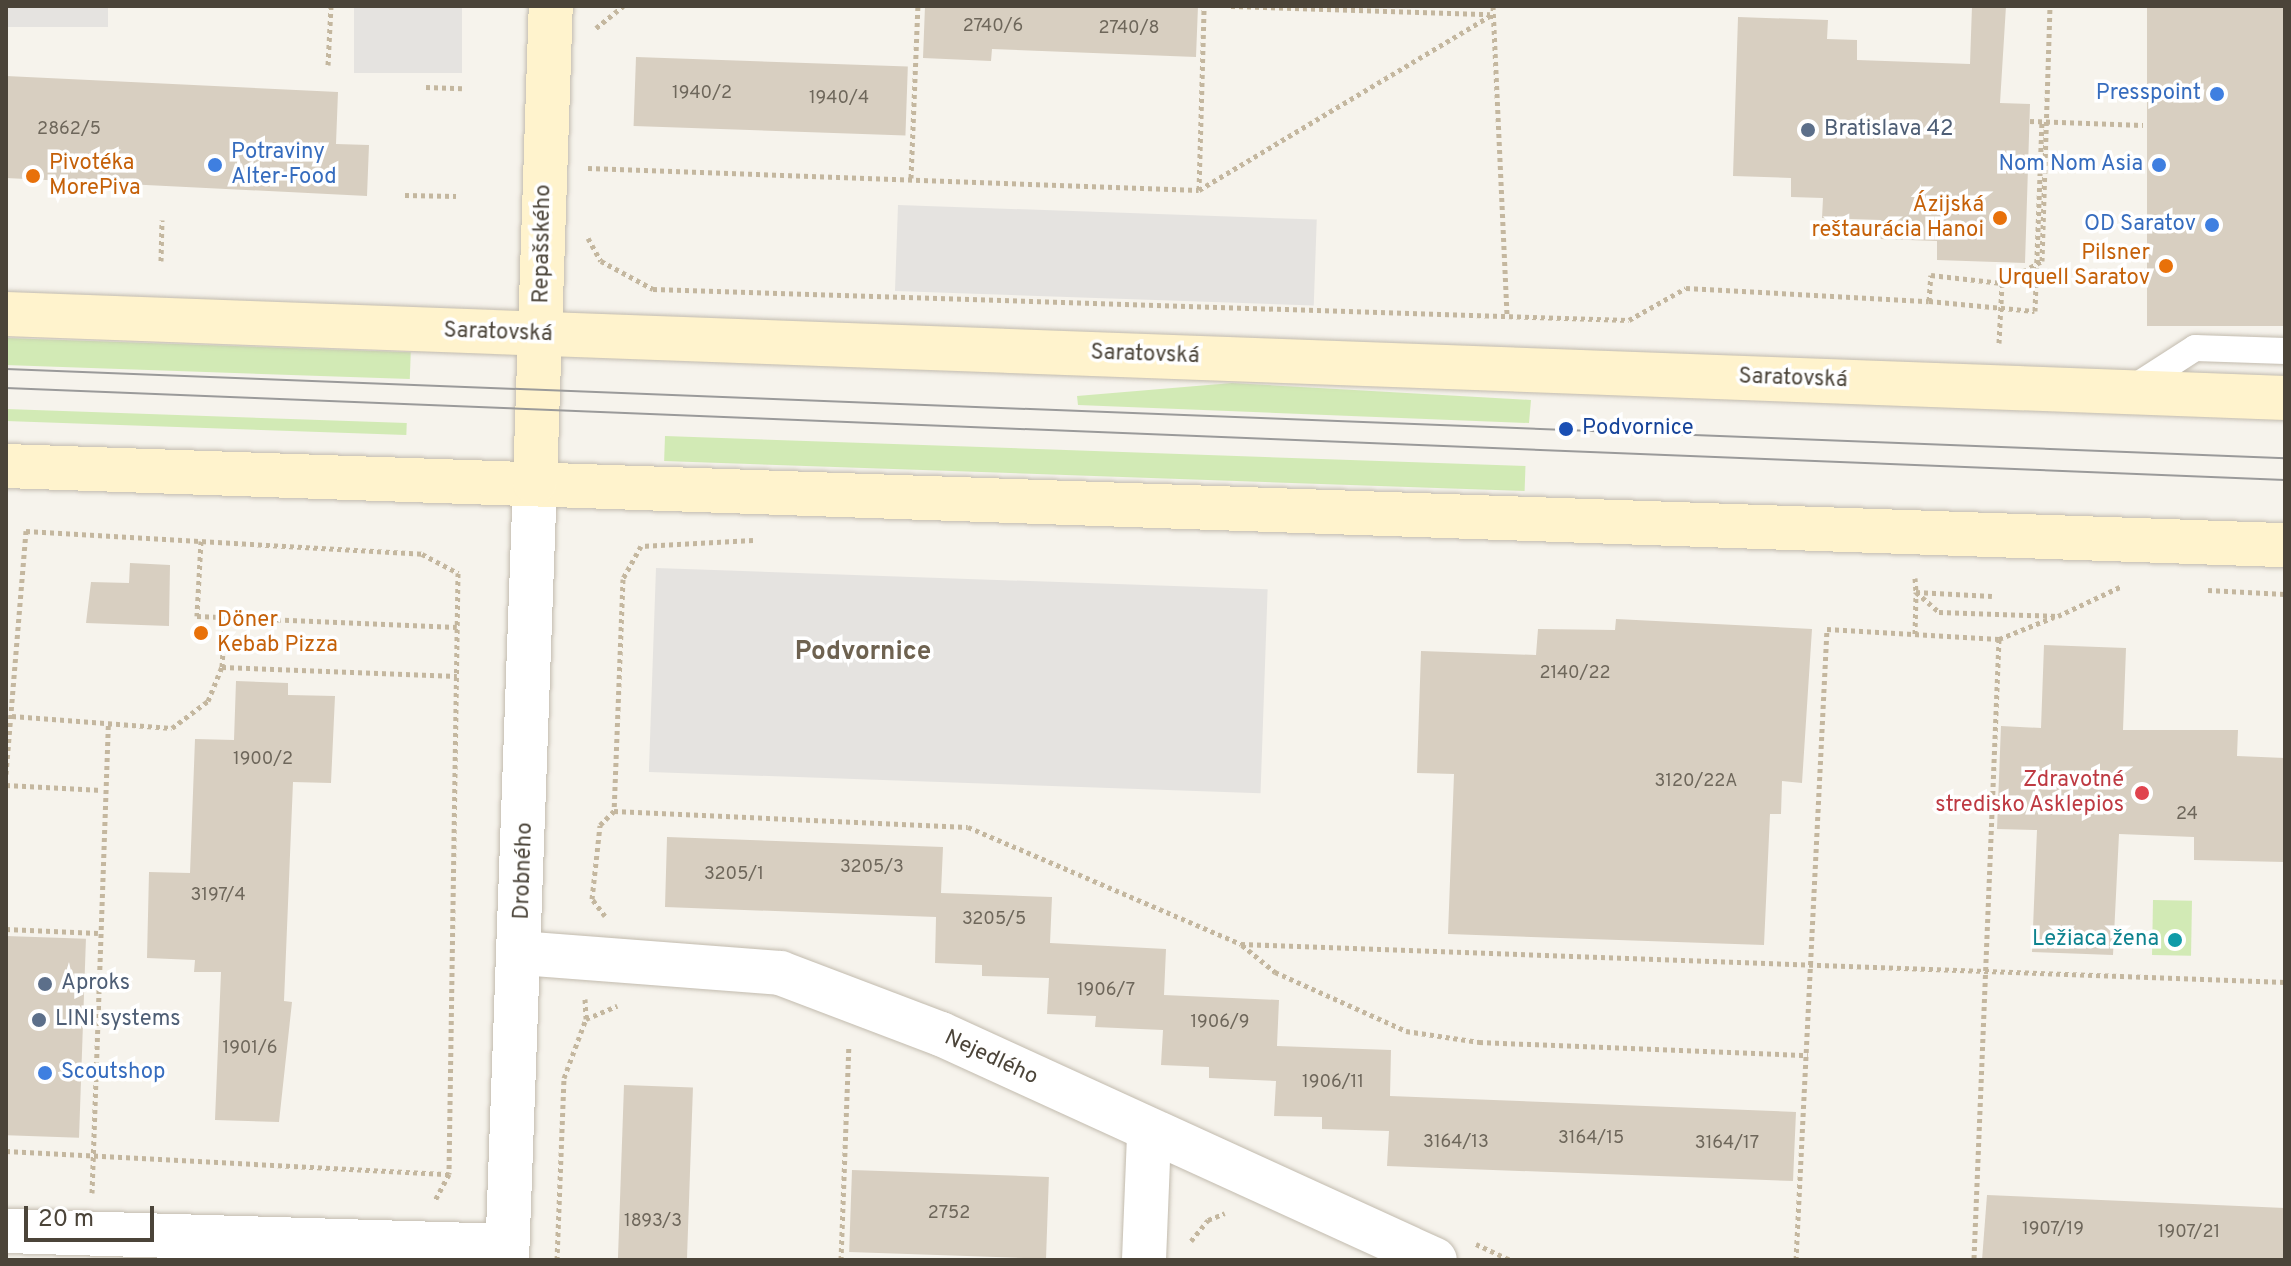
<!DOCTYPE html>
<html>
<head>
<meta charset="utf-8">
<style>
	body { margin:0 }
	#map { position:relative; width:2291px; height:1266px; overflow:hidden; background:#f6f3ec; font-family:Overpass,sans-serif }
	div>[style] { position:absolute }
	.green>* { inset:0; background:#d2eab5; transform-origin:0 0 }
	.parking>* { inset:0; background:#e5e3e0; transform-origin:0 0 }
	.building>* { inset:0; background:#d8cfc1; transform-origin:0 0 }
	.path>* { height:5px; margin-top:-2.5px; transform-origin:0; background:repeating-linear-gradient(90deg,#c4b79f 0 4px,transparent 0 8px) }
	.roads { filter:drop-shadow(0 0 2px #c2bbae) drop-shadow(0 0 2px #c2bbae) }
	.lane>* { height:26px; margin:-13px; padding:0 13px; transform-origin:13px; border-radius:13px; background:#fff }
	.street>* { height:44px; margin:-22px; padding:0 22px; transform-origin:22px; border-radius:22px; background:#fff }
	.secondary>* { height:44px; margin:-22px; padding:0 22px; transform-origin:22px; border-radius:22px; background:#fff3cd }
	.tram>* { height:2px; margin:-1px; padding:0 1px; transform-origin:1px; border-radius:1px; background:#9a9a9a }
	.path-bridge>* { height:5px; margin-top:-2.5px; transform-origin:0; background:repeating-linear-gradient(90deg,#c4b79f 0 4px,transparent 0 8px) }
	.dots>* { width:22px; height:22px; translate:-50% -50%; box-sizing:border-box; border:4px solid #fff; border-radius:50% }
	span { translate:-50% -50%; white-space:nowrap; text-align:center; line-height:1.15; -webkit-text-stroke:7px #fff; paint-order:stroke }
	.number-label { font-size:18px; color:#6e675b }
	.number-label span { -webkit-text-stroke-width:0 }
	.shop-label { font-size:22px; color:#366cbe }
	.right { translate:-100% -50%; text-align:right }
	.left { translate:0 -50%; text-align:left }
	.service-label { font-size:22px; color:#4e5e75 }
	.food-label { font-size:22px; color:#c56008 }
	.street-label { font-size:22px; color:#4b4439 }
	.transit-label { font-size:22px; color:#164399 }
	.health-label { font-size:22px; color:#be3a42 }
	.culture-label { font-size:22px; color:#0d838f }
	.quarter-label { font-size:26px; color:#6e6250; font-weight:700 }
	.frame { position:absolute; inset:0; border:8px solid #4b4439; pointer-events:none }
	.scale { position:absolute; left:24px; top:1206px; width:130px; height:36px; box-sizing:border-box; border:4px solid #4b4439; border-top:0; padding-left:10px; font-size:24px; line-height:28px; white-space:nowrap; color:#4b4439; -webkit-text-stroke:6px #fff; paint-order:stroke }
</style>
</head>
<body>
<div id="map">
	<div class="green">
		<i style="left:6px;top:338px;width:405px;height:27px;rotate:2deg"></i>
		<i style="clip-path:polygon(1232px 383px,1531px 400px,1529px 423px,1078px 405px,1077px 396px)"></i>
		<i style="left:6px;top:409px;width:401px;height:12px;rotate:2deg"></i>
		<i style="left:665px;top:436px;width:861px;height:25px;rotate:2deg"></i>
		<i style="left:2153px;top:900px;width:39px;height:55px;rotate:1deg"></i>
	</div>
	<div class="parking">
		<i style="left:6px;top:6px;width:102px;height:21px"></i>
		<i style="left:354px;top:6px;width:108px;height:67px"></i>
		<i style="left:898px;top:205px;width:419px;height:86px;rotate:2deg"></i>
		<i style="left:656px;top:568px;width:612px;height:204px;rotate:2deg"></i>
	</div>
	<div class="building">
		<i style="clip-path:polygon(925px 6px,1198px 6px,1196px 57px,992px 49px,991px 61px,923px 58px)"></i>
		<i style="clip-path:polygon(1972px 6px,2006px 6px,2000px 103px,2030px 104px,2025px 263px,1937px 260px,1937px 241px,1880px 239px,1881px 220px,1822px 218px,1823px 198px,1791px 197px,1791px 178px,1733px 176px,1738px 17px,1828px 20px,1827px 39px,1857px 40px,1857px 60px,1970px 64px)"></i>
		<i style="left:2147px;top:6px;width:138px;height:320px"></i>
		<i style="left:636px;top:57px;width:272px;height:69px;rotate:2deg"></i>
		<i style="clip-path:polygon(6px 76px,338px 92px,336px 144px,369px 145px,367px 196px,6px 178px)"></i>
		<i style="clip-path:polygon(130px 563px,170px 565px,169px 626px,86px 623px,91px 582px,129px 583px)"></i>
		<i style="clip-path:polygon(1616px 619px,1812px 629px,1802px 783px,1782px 781px,1781px 814px,1770px 814px,1764px 945px,1448px 934px,1454px 774px,1417px 773px,1421px 651px,1536px 655px,1538px 629px,1615px 630px)"></i>
		<i style="clip-path:polygon(2044px 645px,2126px 648px,2123px 730px,2238px 730px,2237px 756px,2285px 758px,2285px 862px,2194px 860px,2194px 837px,2119px 834px,2113px 955px,2032px 952px,2037px 830px,1997px 829px,2001px 726px,2041px 728px)"></i>
		<i style="clip-path:polygon(236px 681px,288px 683px,288px 695px,335px 696px,331px 783px,293px 782px,284px 1001px,292px 1002px,279px 1122px,215px 1120px,221px 972px,194px 972px,195px 960px,147px 958px,149px 872px,190px 873px,195px 739px,234px 740px)"></i>
		<i style="clip-path:polygon(667px 837px,943px 847px,941px 893px,1052px 897px,1050px 943px,1166px 949px,1164px 995px,1279px 1000px,1277px 1046px,1391px 1050px,1390px 1096px,1796px 1112px,1793px 1181px,1387px 1166px,1389px 1131px,1322px 1129px,1322px 1117px,1274px 1116px,1276px 1081px,1209px 1078px,1209px 1067px,1161px 1065px,1163px 1030px,1095px 1027px,1096px 1016px,1047px 1014px,1049px 978px,982px 976px,982px 965px,935px 963px,936px 917px,665px 907px)"></i>
		<i style="left:6px;top:936px;width:80px;height:199px;rotate:2deg"></i>
		<i style="left:624px;top:1085px;width:69px;height:175px;rotate:2deg"></i>
		<i style="left:852px;top:1170px;width:197px;height:82px;rotate:2deg"></i>
		<i style="clip-path:polygon(1987px 1195px,2285px 1208px,2285px 1260px,1982px 1260px)"></i>
	</div>
	<div class="path">
		<i style="left:1231px;top:6px;width:259px;rotate:1.8deg"></i>
		<i style="left:1493px;top:6px;width:310px;rotate:87.4deg"></i>
		<i style="left:596px;top:28px;width:35px;rotate:-39deg"></i>
		<i style="left:328px;top:65px;width:59px;rotate:-87.1deg"></i>
		<i style="left:426px;top:87px;width:36px;rotate:2deg"></i>
		<i style="left:588px;top:168px;width:611px;rotate:2.06deg"></i>
		<i style="left:1199px;top:190px;width:184px;rotate:-88.4deg"></i>
		<i style="left:911px;top:178px;width:172px;rotate:-87.7deg"></i>
		<i style="left:1199px;top:190px;width:343px;rotate:-30.9deg"></i>
		<i style="left:405px;top:195px;width:51px;rotate:1.1deg"></i>
		<i style="left:588px;top:238px;width:26px;rotate:61deg"></i>
		<i style="left:601px;top:261px;width:59px;rotate:28.3deg"></i>
		<i style="left:653px;top:289px;width:976px;rotate:1.82deg"></i>
		<i style="left:1629px;top:320px;width:65px;rotate:-29.3deg"></i>
		<i style="left:1686px;top:288px;width:243px;rotate:3.1deg"></i>
		<i style="left:1929px;top:301px;width:26px;rotate:-86deg"></i>
		<i style="left:1931px;top:275px;width:71px;rotate:6.4deg"></i>
		<i style="left:2002px;top:283px;width:46px;rotate:-28.8deg"></i>
		<i style="left:2042px;top:261px;width:255px;rotate:-88.2deg"></i>
		<i style="left:161px;top:261px;width:41px;rotate:-88.6deg"></i>
		<i style="left:1929px;top:301px;width:106px;rotate:5.4deg"></i>
		<i style="left:1999px;top:343px;width:60px;rotate:-87.1deg"></i>
		<i style="left:753px;top:540px;width:112px;rotate:176.9deg"></i>
		<i style="left:641px;top:546px;width:38px;rotate:119deg"></i>
		<i style="left:623px;top:579px;width:232px;rotate:92.2deg"></i>
		<i style="left:614px;top:811px;width:354px;rotate:2.6deg"></i>
		<i style="left:968px;top:827px;width:297px;rotate:23.2deg"></i>
		<i style="left:1241px;top:944px;width:1045px;rotate:2.08deg"></i>
		<i style="left:201px;top:541px;width:75px;rotate:93.1deg"></i>
		<i style="left:197px;top:616px;width:260px;rotate:2.4deg"></i>
		<i style="left:1915px;top:578px;width:14px;rotate:86deg"></i>
		<i style="left:1916px;top:592px;width:76px;rotate:3deg"></i>
		<i style="left:2208px;top:590px;width:77px;rotate:3deg"></i>
		<i style="left:1915px;top:634px;width:42px;rotate:-88.6deg"></i>
		<i style="left:1916px;top:592px;width:30px;rotate:41deg"></i>
		<i style="left:1939px;top:612px;width:119px;rotate:1.9deg"></i>
		<i style="left:2058px;top:616px;width:71px;rotate:-25.1deg"></i>
		<i style="left:1999px;top:639px;width:59px;rotate:-21.8deg"></i>
		<i style="left:222px;top:667px;width:235px;rotate:2.2deg"></i>
		<i style="left:12px;top:716px;width:160px;rotate:4.3deg"></i>
		<i style="left:172px;top:728px;width:45px;rotate:-36.9deg"></i>
		<i style="left:208px;top:701px;width:37px;rotate:-68deg"></i>
		<i style="left:222px;top:667px;width:49px;rotate:-86.5deg"></i>
		<i style="left:6px;top:774px;width:244px;rotate:-85.3deg"></i>
		<i style="left:26px;top:531px;width:397px;rotate:3.3deg"></i>
		<i style="left:422px;top:554px;width:41px;rotate:27.8deg"></i>
		<i style="left:458px;top:573px;width:601px;rotate:90.86deg"></i>
		<i style="left:449px;top:1174px;width:30px;rotate:118deg"></i>
		<i style="left:6px;top:785px;width:96px;rotate:3deg"></i>
		<i style="left:605px;top:916px;width:21px;rotate:-127deg"></i>
		<i style="left:592px;top:899px;width:74px;rotate:-83.8deg"></i>
		<i style="left:600px;top:825px;width:20px;rotate:-45deg"></i>
		<i style="left:6px;top:929px;width:92px;rotate:2.5deg"></i>
		<i style="left:1242px;top:945px;width:43px;rotate:39.3deg"></i>
		<i style="left:1275px;top:972px;width:144px;rotate:24.2deg"></i>
		<i style="left:1406px;top:1031px;width:74px;rotate:8.6deg"></i>
		<i style="left:1479px;top:1042px;width:329px;rotate:2.3deg"></i>
		<i style="left:585px;top:999px;width:20px;rotate:87deg"></i>
		<i style="left:6px;top:1151px;width:444px;rotate:3deg"></i>
		<i style="left:92px;top:1193px;width:468px;rotate:-88deg"></i>
		<i style="left:1191px;top:1241px;width:27px;rotate:-51deg"></i>
		<i style="left:1208px;top:1220px;width:18px;rotate:-22deg"></i>
		<i style="left:1476px;top:1244px;width:38px;rotate:25deg"></i>
		<i style="left:557px;top:1260px;width:182px;rotate:-87.8deg"></i>
		<i style="left:564px;top:1078px;width:63px;rotate:-69.6deg"></i>
		<i style="left:586px;top:1019px;width:34px;rotate:-23deg"></i>
		<i style="left:841px;top:1260px;width:215px;rotate:-87.9deg"></i>
		<i style="left:1796px;top:1260px;width:632px;rotate:-87.19deg"></i>
		<i style="left:1827px;top:629px;width:172px;rotate:3.3deg"></i>
		<i style="left:1999px;top:639px;width:622px;rotate:92.31deg"></i>
	</div>
	<div class="roads">
		<div class="lane">
			<i style="left:2133px;top:388px;width:74px;rotate:-32.8deg"></i>
			<i style="left:2195px;top:348px;width:90px;rotate:1.9deg"></i>
		</div>
		<div class="street">
			<i style="left:521px;top:953px;width:260px;rotate:4.4deg"></i>
			<i style="left:780px;top:973px;width:172px;rotate:20.8deg"></i>
			<i style="left:941px;top:1034px;width:543px;rotate:24.58deg"></i>
			<i style="left:6px;top:1231px;width:501px;rotate:1.71deg"></i>
			<i style="left:507px;top:1260px;width:779px;rotate:-87.94deg"></i>
			<i style="left:1144px;top:1260px;width:127px;rotate:-87.7deg"></i>
		</div>
		<div class="secondary">
			<i style="left:6px;top:314px;width:2281px;rotate:2.11deg"></i>
			<i style="left:6px;top:466px;width:2280px;rotate:1.99deg"></i>
			<i style="left:535px;top:482px;width:476px;rotate:-88.1deg"></i>
		</div>
	</div>
	<div class="tram">
		<i style="left:6px;top:369px;width:2281px;rotate:2.24deg"></i>
		<i style="left:6px;top:388px;width:2281px;rotate:2.31deg"></i>
	</div>
	<div class="path-bridge">
		<i style="left:2030px;top:121px;width:113px;rotate:2deg"></i>
		<i style="left:2035px;top:311px;width:189px;rotate:-87.9deg"></i>
	</div>
	<div class="dots">
		<i style="left:2217px;top:94px;background:#3f7fe0"></i>
		<i style="left:1808px;top:130px;background:#5c6f8a"></i>
		<i style="left:215px;top:165px;background:#3f7fe0"></i>
		<i style="left:2159px;top:165px;background:#3f7fe0"></i>
		<i style="left:33px;top:176px;background:#e8710a"></i>
		<i style="left:2000px;top:218px;background:#e8710a"></i>
		<i style="left:2212px;top:225px;background:#3f7fe0"></i>
		<i style="left:2166px;top:266px;background:#e8710a"></i>
		<i style="left:1566px;top:429px;background:#1a4fb4"></i>
		<i style="left:201px;top:633px;background:#e8710a"></i>
		<i style="left:2142px;top:793px;background:#e0444e"></i>
		<i style="left:2175px;top:940px;background:#0f9aa8"></i>
		<i style="left:45px;top:984px;background:#5c6f8a"></i>
		<i style="left:39px;top:1020px;background:#5c6f8a"></i>
		<i style="left:45px;top:1073px;background:#3f7fe0"></i>
	</div>
	<div class="number-label">
		<span style="left:993px;top:27px">2740/6</span>
		<span style="left:1129px;top:29px">2740/8</span>
		<span style="left:702px;top:94px">1940/2</span>
		<span style="left:839px;top:99px">1940/4</span>
		<span style="left:69px;top:130px">2862/5</span>
		<span style="left:1575px;top:674px">2140/22</span>
		<span style="left:263px;top:760px">1900/2</span>
		<span style="left:1696px;top:782px">3120/22A</span>
		<span style="left:2187px;top:815px">24</span>
		<span style="left:872px;top:868px">3205/3</span>
		<span style="left:734px;top:875px">3205/1</span>
		<span style="left:218px;top:896px">3197/4</span>
		<span style="left:994px;top:920px">3205/5</span>
		<span style="left:1106px;top:991px">1906/7</span>
		<span style="left:1220px;top:1023px">1906/9</span>
		<span style="left:250px;top:1049px">1901/6</span>
		<span style="left:1333px;top:1083px">1906/11</span>
		<span style="left:1591px;top:1139px">3164/15</span>
		<span style="left:1456px;top:1143px">3164/13</span>
		<span style="left:1727px;top:1144px">3164/17</span>
		<span style="left:949px;top:1214px">2752</span>
		<span style="left:653px;top:1222px">1893/3</span>
		<span style="left:2053px;top:1230px">1907/19</span>
		<span style="left:2189px;top:1233px">1907/21</span>
	</div>
	<div class="shop-label">
		<span class="right" style="left:2201px;top:94px">Presspoint</span>
		<span class="left" style="left:231px;top:165px">Potraviny<br>Alter-Food</span>
		<span class="right" style="left:2143px;top:165px">Nom Nom Asia</span>
		<span class="right" style="left:2196px;top:225px">OD Saratov</span>
		<span class="left" style="left:61px;top:1073px">Scoutshop</span>
	</div>
	<div class="service-label">
		<span class="left" style="left:1824px;top:130px">Bratislava 42</span>
		<span class="left" style="left:61px;top:984px">Aproks</span>
		<span class="left" style="left:55px;top:1020px">LINI systems</span>
	</div>
	<div class="food-label">
		<span class="left" style="left:49px;top:176px">Pivotéka<br>MorePiva</span>
		<span class="right" style="left:1984px;top:218px">Ázijská<br>reštaurácia Hanoi</span>
		<span class="right" style="left:2150px;top:266px">Pilsner<br>Urquell Saratov</span>
		<span class="left" style="left:217px;top:633px">Döner<br>Kebab Pizza</span>
	</div>
	<div class="street-label">
		<span style="left:543px;top:244px;rotate:-89deg">Repašského</span>
		<span style="left:498px;top:333px;rotate:2deg">Saratovská</span>
		<span style="left:1145px;top:355px;rotate:2deg">Saratovská</span>
		<span style="left:1793px;top:379px;rotate:2deg">Saratovská</span>
		<span style="left:524px;top:871px;rotate:-88deg">Drobného</span>
		<span style="left:991px;top:1058px;rotate:25deg">Nejedlého</span>
	</div>
	<div class="transit-label">
		<span class="left" style="left:1582px;top:429px">Podvornice</span>
	</div>
	<div class="health-label">
		<span class="right" style="left:2124px;top:793px">Zdravotné<br>stredisko Asklepios</span>
	</div>
	<div class="culture-label">
		<span class="right" style="left:2159px;top:940px">Ležiaca žena</span>
	</div>
	<div class="quarter-label">
		<span style="left:863px;top:653px">Podvornice</span>
	</div>
	<div class="frame"></div>
	<div class="scale">20 m</div>
</div>
</body>
</html>
